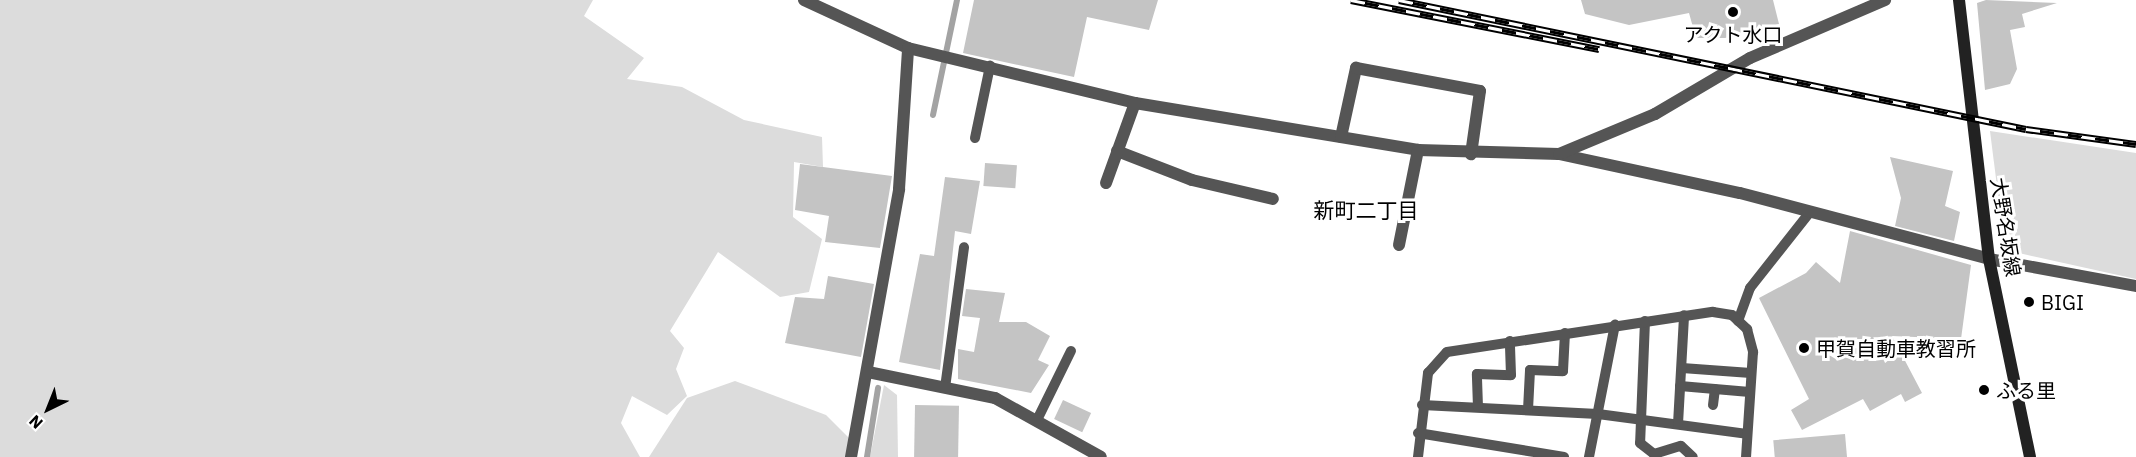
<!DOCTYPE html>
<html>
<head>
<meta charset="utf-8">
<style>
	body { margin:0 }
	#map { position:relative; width:2136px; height:457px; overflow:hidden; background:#fff; font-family:"IBM Plex Sans","Noto Sans JP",sans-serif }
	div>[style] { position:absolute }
	.green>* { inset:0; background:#dcdcdc }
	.stream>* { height:6px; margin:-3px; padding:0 3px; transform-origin:3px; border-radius:3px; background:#a3a3a3 }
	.building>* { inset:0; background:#c4c4c4; transform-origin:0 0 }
	.service>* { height:10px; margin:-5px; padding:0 5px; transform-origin:5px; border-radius:5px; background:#555 }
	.minor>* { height:12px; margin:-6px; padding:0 6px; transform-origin:6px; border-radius:6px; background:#555 }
	.secondary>* { height:12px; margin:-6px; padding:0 6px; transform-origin:6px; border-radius:6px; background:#222 }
	.rail>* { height:7px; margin-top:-3.5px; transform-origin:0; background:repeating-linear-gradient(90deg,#fff 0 14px,#000 0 28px); box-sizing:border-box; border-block:2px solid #000 }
	.dots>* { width:16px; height:16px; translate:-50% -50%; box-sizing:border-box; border:3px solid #fff; border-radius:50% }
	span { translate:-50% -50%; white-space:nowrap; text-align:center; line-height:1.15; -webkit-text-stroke:6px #fff; paint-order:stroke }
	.poi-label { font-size:20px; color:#000 }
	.left { translate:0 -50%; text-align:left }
	.street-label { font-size:20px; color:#000 }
	.neighbourhood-label { font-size:21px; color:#000 }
	.north { position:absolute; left:18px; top:379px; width:60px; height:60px; -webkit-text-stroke:4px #fff; paint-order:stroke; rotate:223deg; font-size:16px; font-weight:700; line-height:24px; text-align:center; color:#000 }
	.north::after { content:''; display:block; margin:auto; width:21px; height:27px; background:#000; clip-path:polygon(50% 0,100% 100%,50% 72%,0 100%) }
</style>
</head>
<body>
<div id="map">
	<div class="green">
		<i style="clip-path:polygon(0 0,593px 0,584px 16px,644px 58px,627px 79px,682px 87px,744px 120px,822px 137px,823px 167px,794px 162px,793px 217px,822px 239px,809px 292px,780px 297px,718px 252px,670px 331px,684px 348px,676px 369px,687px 396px,667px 415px,632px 396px,621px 423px,640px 457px,0 457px)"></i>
		<i style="clip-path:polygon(1990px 131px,2136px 153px,2136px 279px,2005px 250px)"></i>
		<i style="clip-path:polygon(735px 381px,826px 415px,849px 438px,846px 457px,649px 457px,687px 398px)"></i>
		<i style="clip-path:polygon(884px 385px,897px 395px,898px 457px,870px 457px)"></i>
	</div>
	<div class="stream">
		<i style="left:933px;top:115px;width:117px;rotate:-78.2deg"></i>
		<i style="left:867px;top:457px;width:70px;rotate:-80.9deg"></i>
	</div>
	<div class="building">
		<i style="clip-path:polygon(974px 0,1158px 0,1149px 30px,1087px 17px,1074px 77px,963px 53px)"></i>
		<i style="clip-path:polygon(1581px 0,1773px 0,1779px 24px,1725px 38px,1696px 38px,1689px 13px,1629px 25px,1585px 14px)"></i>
		<i style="clip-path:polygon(1986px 0,2057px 3px,2022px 14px,2025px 27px,2010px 30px,2017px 69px,2010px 84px,1985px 90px,1977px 3px)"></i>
		<i style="clip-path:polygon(1890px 157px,1953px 171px,1945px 206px,1960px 212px,1954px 241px,1895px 226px,1901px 198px)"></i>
		<i style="left:985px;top:163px;width:32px;height:23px;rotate:4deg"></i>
		<i style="clip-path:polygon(800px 164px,892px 176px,880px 248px,825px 242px,829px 216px,795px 210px)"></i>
		<i style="clip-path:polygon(945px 177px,980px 181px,971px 234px,955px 231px,940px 370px,899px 362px,920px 254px,934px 256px)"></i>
		<i style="clip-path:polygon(1850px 231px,1971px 265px,1961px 339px,1892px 336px,1922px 393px,1905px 402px,1901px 394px,1870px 411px,1863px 399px,1802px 430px,1791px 410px,1809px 399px,1759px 298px,1806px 273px,1816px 262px,1840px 283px)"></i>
		<i style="clip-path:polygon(828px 276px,874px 284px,861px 357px,785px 343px,795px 297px,824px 299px)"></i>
		<i style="clip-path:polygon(966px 289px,1005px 293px,999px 322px,1026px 322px,1050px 336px,1038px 360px,1049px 365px,1031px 393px,958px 379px,958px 349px,974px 352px,980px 318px,962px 316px)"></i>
		<i style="left:1063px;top:400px;width:31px;height:21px;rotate:25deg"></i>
		<i style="left:915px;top:405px;width:44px;height:52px;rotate:1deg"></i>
		<i style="left:1845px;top:434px;width:23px;height:72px;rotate:85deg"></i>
	</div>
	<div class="service">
		<i style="left:975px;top:138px;width:74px;rotate:-78.2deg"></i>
		<i style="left:1645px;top:321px;width:122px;rotate:92.3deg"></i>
		<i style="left:1640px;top:443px;width:18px;rotate:38deg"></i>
		<i style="left:1654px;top:454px;width:28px;rotate:-17deg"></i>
		<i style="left:1681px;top:446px;width:16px;rotate:43deg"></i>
		<i style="left:1738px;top:321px;width:35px;rotate:-70deg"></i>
		<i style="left:1750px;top:288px;width:97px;rotate:-51.7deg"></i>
		<i style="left:1682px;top:368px;width:69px;rotate:4.1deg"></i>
		<i style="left:1680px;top:386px;width:70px;rotate:4.9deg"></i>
		<i style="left:945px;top:388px;width:142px;rotate:-82.3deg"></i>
		<i style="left:1422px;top:405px;width:176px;rotate:2.9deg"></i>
		<i style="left:1598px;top:414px;width:150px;rotate:7.6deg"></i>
		<i style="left:1713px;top:405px;width:16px;rotate:-83deg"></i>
		<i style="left:1478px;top:407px;width:33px;rotate:-92deg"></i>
		<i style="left:1477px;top:374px;width:34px;rotate:2deg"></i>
		<i style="left:1511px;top:375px;width:34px;rotate:-92deg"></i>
		<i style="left:1528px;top:410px;width:40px;rotate:-87.1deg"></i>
		<i style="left:1530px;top:370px;width:33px;rotate:2deg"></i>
		<i style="left:1563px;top:371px;width:38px;rotate:-87deg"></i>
		<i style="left:1037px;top:420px;width:77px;rotate:-63.8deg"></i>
		<i style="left:1678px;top:424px;width:109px;rotate:-86.8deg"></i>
		<i style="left:1418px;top:433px;width:148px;rotate:9.3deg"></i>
		<i style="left:1418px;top:457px;width:85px;rotate:-83.2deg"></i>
		<i style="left:1428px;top:373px;width:28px;rotate:-48deg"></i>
		<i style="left:1447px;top:352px;width:269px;rotate:-8.6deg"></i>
		<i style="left:1713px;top:312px;width:19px;rotate:9deg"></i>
		<i style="left:1732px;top:315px;width:21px;rotate:43deg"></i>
		<i style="left:1747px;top:329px;width:24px;rotate:75deg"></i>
		<i style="left:1753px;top:352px;width:105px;rotate:93.8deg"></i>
		<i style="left:1589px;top:457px;width:135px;rotate:-78.9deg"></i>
	</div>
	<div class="minor">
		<i style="left:804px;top:0;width:115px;rotate:24.8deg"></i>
		<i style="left:908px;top:48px;width:234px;rotate:13.6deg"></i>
		<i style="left:1135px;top:103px;width:287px;rotate:9.4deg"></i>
		<i style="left:1418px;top:150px;width:141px;rotate:1.6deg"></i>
		<i style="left:1559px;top:154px;width:185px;rotate:12.2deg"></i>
		<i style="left:1740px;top:193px;width:258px;rotate:14.8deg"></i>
		<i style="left:1989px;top:259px;width:149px;rotate:10.4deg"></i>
		<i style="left:1341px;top:137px;width:71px;rotate:-77.7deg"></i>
		<i style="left:1356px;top:68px;width:126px;rotate:10.5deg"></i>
		<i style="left:1480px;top:91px;width:64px;rotate:98.1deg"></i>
		<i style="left:1117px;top:151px;width:80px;rotate:21.1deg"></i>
		<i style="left:1192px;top:180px;width:83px;rotate:13.2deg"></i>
		<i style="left:1559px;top:154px;width:104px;rotate:-22.6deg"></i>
		<i style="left:1655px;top:114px;width:110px;rotate:-30.5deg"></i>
		<i style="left:1750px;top:58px;width:147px;rotate:-23.2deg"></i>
		<i style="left:1106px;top:183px;width:85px;rotate:-70.1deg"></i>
		<i style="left:1399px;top:245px;width:97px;rotate:-78.7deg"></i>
		<i style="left:868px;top:372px;width:130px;rotate:11.6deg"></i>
		<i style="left:995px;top:398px;width:121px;rotate:29.1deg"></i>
		<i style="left:851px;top:457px;width:272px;rotate:-79.8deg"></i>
		<i style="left:899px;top:189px;width:141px;rotate:-86.3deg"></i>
	</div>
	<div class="secondary">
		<i style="left:1959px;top:0;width:261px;rotate:83.4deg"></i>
		<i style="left:1989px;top:259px;width:202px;rotate:78.3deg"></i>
	</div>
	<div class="rail">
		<i style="left:1351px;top:0;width:253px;rotate:11.2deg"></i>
		<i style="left:1399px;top:0;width:640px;rotate:11.63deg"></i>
		<i style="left:2026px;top:129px;width:111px;rotate:7.8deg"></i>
	</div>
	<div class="dots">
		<i style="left:1733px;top:12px;background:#000"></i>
		<i style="left:2029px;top:302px;background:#000"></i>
		<i style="left:1804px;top:348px;background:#000"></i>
		<i style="left:1984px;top:390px;background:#000"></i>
	</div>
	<div class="poi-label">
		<span style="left:1733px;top:34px">アクト水口</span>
		<span class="left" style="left:2041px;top:302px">BIGI</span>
		<span class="left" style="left:1816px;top:348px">甲賀自動車教習所</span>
		<span class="left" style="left:1996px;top:390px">ふる里</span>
	</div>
	<div class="street-label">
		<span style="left:2006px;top:227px;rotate:81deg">大野名坂線</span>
	</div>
	<div class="neighbourhood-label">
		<span style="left:1366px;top:210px">新町二丁目</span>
	</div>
	<div class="north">N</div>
</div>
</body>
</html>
